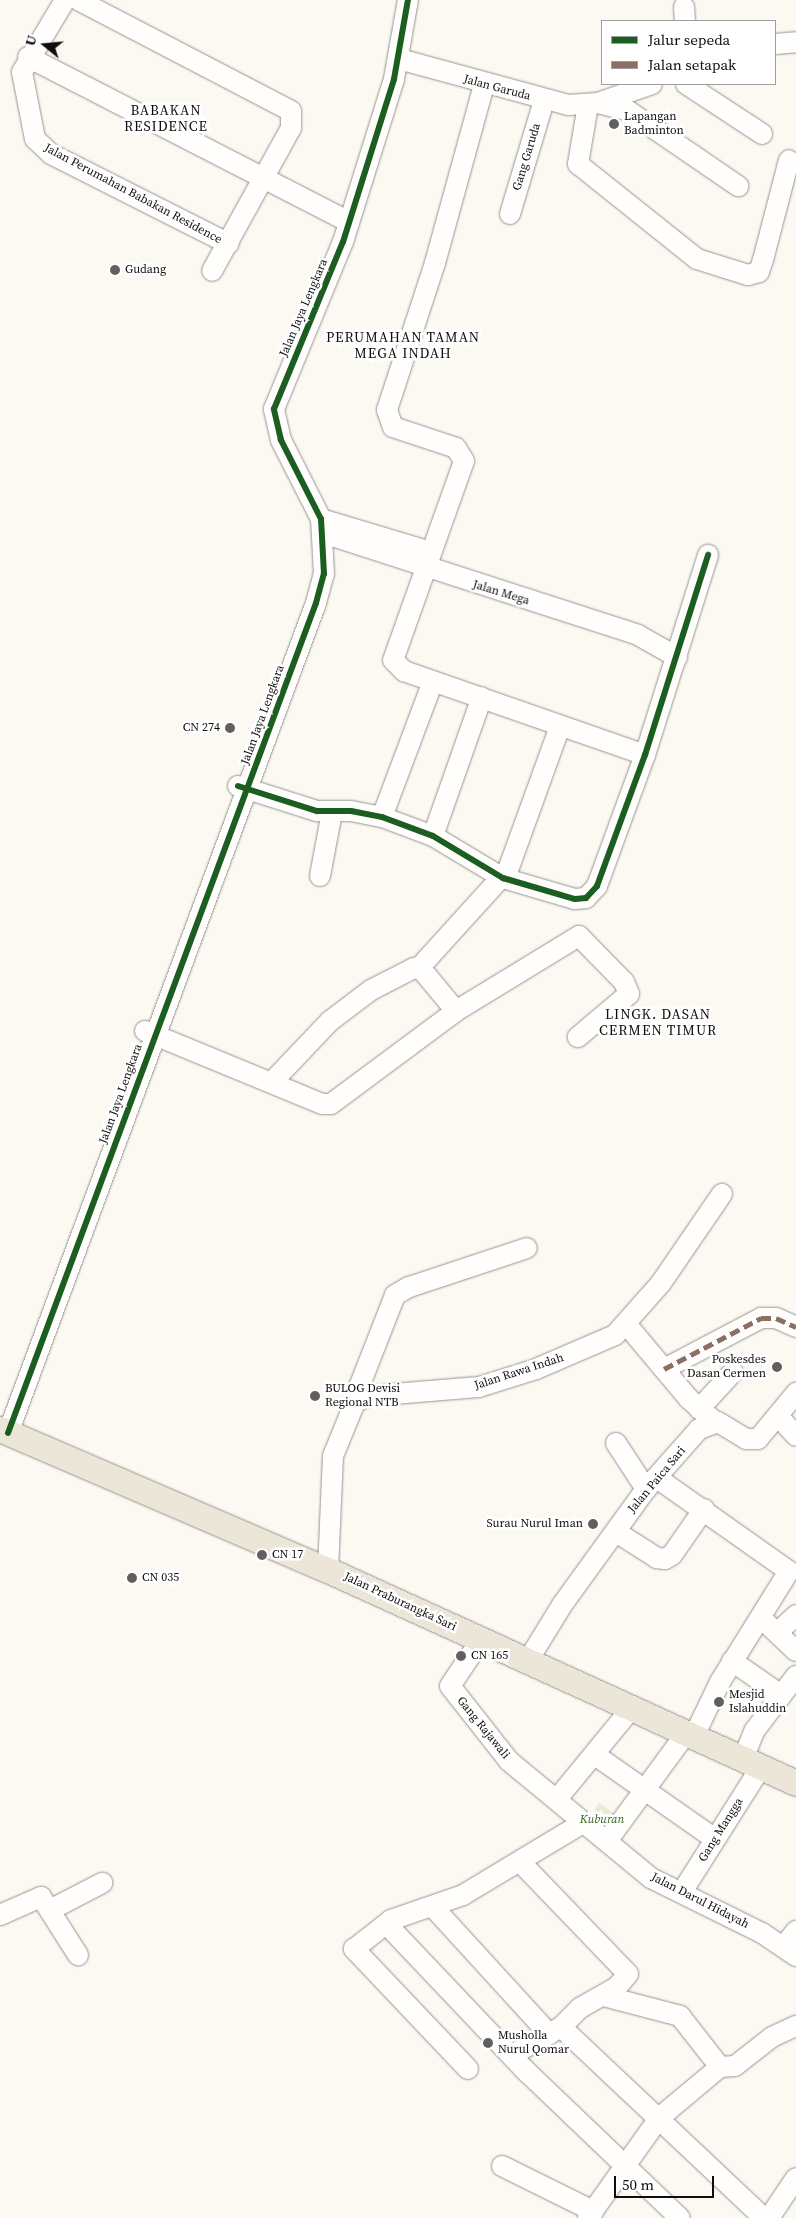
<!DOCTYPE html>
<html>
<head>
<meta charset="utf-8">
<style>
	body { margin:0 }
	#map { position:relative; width:796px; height:2218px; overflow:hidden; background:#fcf9f2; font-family:"Source Serif 4",serif }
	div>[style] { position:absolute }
	.cemetery>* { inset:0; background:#e8ecd6; transform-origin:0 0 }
	.roads { filter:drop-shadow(0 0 1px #959491) drop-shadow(0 0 1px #959491) }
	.minor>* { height:20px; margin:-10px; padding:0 10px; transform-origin:10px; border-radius:10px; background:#fffefd }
	.major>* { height:25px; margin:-12.5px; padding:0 12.5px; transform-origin:12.5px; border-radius:12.5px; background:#ece6d9 }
	.quiet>* { height:5px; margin-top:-2.5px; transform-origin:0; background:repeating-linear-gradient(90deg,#8d6e63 0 10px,transparent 0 15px) }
	.cycleway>* { height:6px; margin:-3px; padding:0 3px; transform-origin:3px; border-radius:3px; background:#1b5e20 }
	.dots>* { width:14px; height:14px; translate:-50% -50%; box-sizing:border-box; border:2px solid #fff; border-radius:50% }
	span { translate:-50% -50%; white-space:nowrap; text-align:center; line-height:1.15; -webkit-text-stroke:5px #fff; paint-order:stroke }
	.street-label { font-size:12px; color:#0e0e0e }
	.poi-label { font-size:12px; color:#0e0e0e }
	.left { translate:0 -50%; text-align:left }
	.right { translate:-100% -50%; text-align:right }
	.park-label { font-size:12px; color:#32651e; font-style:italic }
	.neighbourhood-label { font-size:14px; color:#0e0e0e; letter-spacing:1px }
	.legend { position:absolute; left:601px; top:20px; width:175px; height:65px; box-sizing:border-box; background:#fff; border:1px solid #9f9f9f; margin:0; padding:6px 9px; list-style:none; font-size:15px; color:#0e0e0e }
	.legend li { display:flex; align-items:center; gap:10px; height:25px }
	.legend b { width:25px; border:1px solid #9f9f9f }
	.north { position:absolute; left:20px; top:20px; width:50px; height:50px; -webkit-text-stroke:4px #fff; paint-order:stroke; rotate:287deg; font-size:14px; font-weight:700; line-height:20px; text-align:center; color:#0e0e0e }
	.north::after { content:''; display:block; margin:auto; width:18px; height:22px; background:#0e0e0e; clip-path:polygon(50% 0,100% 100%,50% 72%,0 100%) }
	.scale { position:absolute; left:614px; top:2176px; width:100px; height:22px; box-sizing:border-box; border:2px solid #0e0e0e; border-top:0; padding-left:6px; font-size:15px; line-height:18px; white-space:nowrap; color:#0e0e0e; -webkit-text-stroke:4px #fff; paint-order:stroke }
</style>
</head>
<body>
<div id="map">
	<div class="cemetery">
		<i style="left:599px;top:1803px;width:27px;height:24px;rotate:33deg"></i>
	</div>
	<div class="roads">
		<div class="minor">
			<i style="left:65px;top:0;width:84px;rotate:120.8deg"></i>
			<i style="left:22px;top:72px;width:68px;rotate:79deg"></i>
			<i style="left:35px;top:139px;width:22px;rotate:43deg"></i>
			<i style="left:51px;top:154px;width:199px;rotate:26.8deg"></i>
			<i style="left:78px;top:0;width:240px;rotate:27.5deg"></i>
			<i style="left:291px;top:111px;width:17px;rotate:90deg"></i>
			<i style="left:291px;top:128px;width:163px;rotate:118.9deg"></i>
			<i style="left:684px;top:7px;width:14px;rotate:86deg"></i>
			<i style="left:775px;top:44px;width:21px;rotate:-5deg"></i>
			<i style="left:28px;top:57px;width:361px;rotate:27.2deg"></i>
			<i style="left:399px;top:59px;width:175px;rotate:15.2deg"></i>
			<i style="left:568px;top:105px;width:30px;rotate:-4deg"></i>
			<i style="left:598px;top:103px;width:57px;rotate:-19.4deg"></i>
			<i style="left:686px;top:84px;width:91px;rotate:33.3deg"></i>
			<i style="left:484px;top:85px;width:185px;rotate:105.4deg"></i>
			<i style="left:435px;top:263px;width:155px;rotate:108.1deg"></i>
			<i style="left:387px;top:410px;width:18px;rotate:71deg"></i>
			<i style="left:393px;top:427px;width:66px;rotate:18.4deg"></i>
			<i style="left:456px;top:448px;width:15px;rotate:58deg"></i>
			<i style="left:464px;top:461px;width:211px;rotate:109.6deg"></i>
			<i style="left:393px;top:660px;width:16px;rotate:45deg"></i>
			<i style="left:404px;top:671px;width:255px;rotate:19.2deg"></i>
			<i style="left:598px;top:103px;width:30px;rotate:14deg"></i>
			<i style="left:627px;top:110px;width:135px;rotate:34.4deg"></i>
			<i style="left:588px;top:105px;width:60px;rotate:99.6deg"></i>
			<i style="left:578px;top:164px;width:152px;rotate:38.6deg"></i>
			<i style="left:697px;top:259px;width:53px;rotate:17.4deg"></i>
			<i style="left:748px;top:275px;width:11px;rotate:-15deg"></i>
			<i style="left:759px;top:272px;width:13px;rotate:-72deg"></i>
			<i style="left:763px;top:260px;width:103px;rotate:-75.4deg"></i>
			<i style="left:510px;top:214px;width:118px;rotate:-73.3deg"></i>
			<i style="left:321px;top:519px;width:115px;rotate:16.7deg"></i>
			<i style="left:323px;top:533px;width:331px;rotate:17.9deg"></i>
			<i style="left:638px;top:635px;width:45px;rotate:29.4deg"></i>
			<i style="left:238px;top:786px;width:83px;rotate:17.6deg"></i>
			<i style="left:317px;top:811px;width:34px"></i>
			<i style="left:351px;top:811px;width:32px;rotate:11deg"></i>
			<i style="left:382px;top:817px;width:54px;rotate:20.4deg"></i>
			<i style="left:433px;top:836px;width:82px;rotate:31deg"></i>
			<i style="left:503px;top:878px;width:75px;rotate:16.3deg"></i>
			<i style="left:575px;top:899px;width:11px;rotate:-5deg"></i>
			<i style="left:586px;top:898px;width:16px;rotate:-47deg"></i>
			<i style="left:597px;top:886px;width:140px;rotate:-69.9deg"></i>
			<i style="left:645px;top:755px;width:210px;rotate:-72.5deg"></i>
			<i style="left:382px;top:817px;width:145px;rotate:-69.4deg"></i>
			<i style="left:433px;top:836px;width:147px;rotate:-70.6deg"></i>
			<i style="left:320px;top:876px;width:65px;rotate:-79.4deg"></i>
			<i style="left:419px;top:968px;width:132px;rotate:-47.8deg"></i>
			<i style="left:508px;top:870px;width:153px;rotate:-70.1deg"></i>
			<i style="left:145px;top:1031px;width:191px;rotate:22.4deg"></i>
			<i style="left:322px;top:1104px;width:9px"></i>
			<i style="left:331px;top:1104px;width:156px;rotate:-36.6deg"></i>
			<i style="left:456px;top:1011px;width:144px;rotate:-31.4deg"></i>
			<i style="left:579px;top:936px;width:64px;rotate:45.6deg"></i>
			<i style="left:624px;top:982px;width:13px;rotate:67deg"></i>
			<i style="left:629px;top:994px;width:67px;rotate:139.9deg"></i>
			<i style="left:272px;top:1082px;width:84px;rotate:-46.4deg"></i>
			<i style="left:330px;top:1021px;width:51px;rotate:-37.1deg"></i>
			<i style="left:371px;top:990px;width:48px;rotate:-27.1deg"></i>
			<i style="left:414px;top:968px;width:8px;rotate:14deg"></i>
			<i style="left:422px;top:970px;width:53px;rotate:50.3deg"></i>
			<i style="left:627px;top:1325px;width:97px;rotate:50deg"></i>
			<i style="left:689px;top:1399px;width:35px;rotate:41deg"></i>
			<i style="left:664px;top:1369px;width:110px;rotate:-27.7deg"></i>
			<i style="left:761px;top:1318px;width:15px"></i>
			<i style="left:776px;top:1318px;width:22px;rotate:24deg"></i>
			<i style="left:352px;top:1405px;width:118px;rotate:-68.6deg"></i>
			<i style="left:395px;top:1295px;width:16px;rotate:-30deg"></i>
			<i style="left:409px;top:1287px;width:124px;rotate:-18.3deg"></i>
			<i style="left:699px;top:1409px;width:50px;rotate:-47.4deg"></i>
			<i style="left:779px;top:1417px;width:25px;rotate:48deg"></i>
			<i style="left:8px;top:1433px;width:885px;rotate:-69.64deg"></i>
			<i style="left:316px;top:603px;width:30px;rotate:-75deg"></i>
			<i style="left:324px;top:574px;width:55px;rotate:-93.1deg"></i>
			<i style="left:321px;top:519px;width:89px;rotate:-116.9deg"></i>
			<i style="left:281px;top:440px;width:32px;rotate:-103deg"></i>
			<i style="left:274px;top:409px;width:181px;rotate:-67.6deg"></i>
			<i style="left:343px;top:242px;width:171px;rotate:-72.6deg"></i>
			<i style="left:394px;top:79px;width:80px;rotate:-80deg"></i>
			<i style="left:616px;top:1443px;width:55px;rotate:56.9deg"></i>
			<i style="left:657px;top:1478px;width:161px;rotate:35.2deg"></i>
			<i style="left:789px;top:1571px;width:131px;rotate:121.9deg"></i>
			<i style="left:720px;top:1682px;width:62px;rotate:115.7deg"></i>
			<i style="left:616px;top:1532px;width:49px;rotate:32.4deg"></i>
			<i style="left:657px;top:1558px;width:8px;rotate:7deg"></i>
			<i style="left:665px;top:1559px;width:8px;rotate:-30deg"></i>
			<i style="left:672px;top:1555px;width:56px;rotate:-55.2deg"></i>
			<i style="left:328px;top:1570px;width:114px;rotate:-87.5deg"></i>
			<i style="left:333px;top:1456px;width:58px;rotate:-67.8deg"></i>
			<i style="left:355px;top:1402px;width:15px;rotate:-23deg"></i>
			<i style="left:369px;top:1396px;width:110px;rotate:-4.7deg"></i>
			<i style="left:479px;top:1387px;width:60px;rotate:-17.5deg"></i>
			<i style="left:536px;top:1369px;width:86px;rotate:-23.3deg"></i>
			<i style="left:615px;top:1335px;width:69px;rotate:-48.5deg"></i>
			<i style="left:661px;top:1283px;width:108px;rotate:-55.6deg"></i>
			<i style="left:761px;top:1618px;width:48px;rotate:43.3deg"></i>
			<i style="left:778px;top:1632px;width:25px;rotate:-43deg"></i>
			<i style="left:481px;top:1640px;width:55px;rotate:124deg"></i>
			<i style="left:450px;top:1686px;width:95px;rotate:51.8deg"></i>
			<i style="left:509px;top:1761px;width:184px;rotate:39.5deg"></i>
			<i style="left:651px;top:1878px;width:124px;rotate:26.4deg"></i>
			<i style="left:762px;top:1933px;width:41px;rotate:34.1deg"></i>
			<i style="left:732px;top:1661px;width:60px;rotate:34.8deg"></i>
			<i style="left:527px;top:1662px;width:67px;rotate:-58.4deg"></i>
			<i style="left:562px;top:1605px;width:143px;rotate:-54.1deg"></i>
			<i style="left:646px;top:1489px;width:80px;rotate:-48.5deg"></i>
			<i style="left:699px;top:1429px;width:20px;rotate:-20deg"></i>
			<i style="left:718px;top:1422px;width:33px;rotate:31deg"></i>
			<i style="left:746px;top:1439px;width:12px"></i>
			<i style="left:758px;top:1439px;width:60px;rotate:-50.4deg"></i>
			<i style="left:595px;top:1755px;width:146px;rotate:35deg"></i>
			<i style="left:743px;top:1759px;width:31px;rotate:-68deg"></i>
			<i style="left:755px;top:1730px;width:68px;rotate:-52.8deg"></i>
			<i style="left:557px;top:1799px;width:117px;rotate:-50.6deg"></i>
			<i style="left:607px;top:1841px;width:132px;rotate:-53.7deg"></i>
			<i style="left:682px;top:1892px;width:148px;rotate:-57.7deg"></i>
			<i style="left:434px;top:1908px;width:171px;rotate:47.6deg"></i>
			<i style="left:50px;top:1910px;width:59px;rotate:-27.4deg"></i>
			<i style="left:0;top:1915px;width:45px;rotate:-23.7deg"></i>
			<i style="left:41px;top:1897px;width:69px;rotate:57.5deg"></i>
			<i style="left:391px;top:1920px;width:12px;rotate:76deg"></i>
			<i style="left:394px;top:1932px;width:193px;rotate:46.5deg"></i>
			<i style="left:527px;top:2072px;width:211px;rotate:43.7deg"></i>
			<i style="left:783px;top:1947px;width:21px;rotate:-51deg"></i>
			<i style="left:604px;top:1996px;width:79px;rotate:14.7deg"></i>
			<i style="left:680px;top:2016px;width:65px;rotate:51.9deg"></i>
			<i style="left:561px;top:2027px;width:279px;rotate:43.3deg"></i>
			<i style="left:512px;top:2055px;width:56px;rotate:-29.7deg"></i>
			<i style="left:561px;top:2027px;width:27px;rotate:-45deg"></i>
			<i style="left:580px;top:2008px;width:43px;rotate:-29.6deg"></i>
			<i style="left:617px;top:1987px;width:17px;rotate:-50deg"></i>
			<i style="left:628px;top:1974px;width:154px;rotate:-133.9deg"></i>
			<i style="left:468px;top:2069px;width:166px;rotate:-133.5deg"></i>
			<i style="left:354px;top:1949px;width:47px;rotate:-38.1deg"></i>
			<i style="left:391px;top:1920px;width:76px;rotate:-19.1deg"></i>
			<i style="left:463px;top:1895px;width:140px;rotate:-31deg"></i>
			<i style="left:502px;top:2166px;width:102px;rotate:26.3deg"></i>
			<i style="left:588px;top:2218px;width:123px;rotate:-54.6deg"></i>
			<i style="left:659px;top:2118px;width:80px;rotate:-39.9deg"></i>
			<i style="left:720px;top:2067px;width:15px;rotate:-4deg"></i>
			<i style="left:735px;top:2066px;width:47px;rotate:-38.1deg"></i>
			<i style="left:772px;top:2037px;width:26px;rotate:-25deg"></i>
			<i style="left:769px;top:2218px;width:48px;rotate:-56deg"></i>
		</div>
		<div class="major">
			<i style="left:0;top:1429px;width:357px;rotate:23.3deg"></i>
			<i style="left:328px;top:1570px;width:514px;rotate:24.47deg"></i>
		</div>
	</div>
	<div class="quiet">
		<i style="left:664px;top:1369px;width:110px;rotate:-27.7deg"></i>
		<i style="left:761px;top:1318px;width:15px"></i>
		<i style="left:776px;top:1318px;width:22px;rotate:24deg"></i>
	</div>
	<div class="cycleway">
		<i style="left:238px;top:786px;width:83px;rotate:17.6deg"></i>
		<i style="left:317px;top:811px;width:34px"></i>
		<i style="left:351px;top:811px;width:32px;rotate:11deg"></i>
		<i style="left:382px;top:817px;width:54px;rotate:20.4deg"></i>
		<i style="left:433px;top:836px;width:82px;rotate:31deg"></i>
		<i style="left:503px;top:878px;width:75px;rotate:16.3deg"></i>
		<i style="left:575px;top:899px;width:11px;rotate:-5deg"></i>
		<i style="left:586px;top:898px;width:16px;rotate:-47deg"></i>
		<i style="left:597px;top:886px;width:140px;rotate:-69.9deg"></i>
		<i style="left:645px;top:755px;width:210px;rotate:-72.5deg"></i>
		<i style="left:8px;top:1433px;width:885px;rotate:-69.64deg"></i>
		<i style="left:316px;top:603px;width:30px;rotate:-75deg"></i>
		<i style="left:324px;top:574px;width:55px;rotate:-93.1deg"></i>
		<i style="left:321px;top:519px;width:89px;rotate:-116.9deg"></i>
		<i style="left:281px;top:440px;width:32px;rotate:-103deg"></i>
		<i style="left:274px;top:409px;width:181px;rotate:-67.6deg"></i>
		<i style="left:343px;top:242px;width:171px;rotate:-72.6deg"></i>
		<i style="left:394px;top:79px;width:80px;rotate:-80deg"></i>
	</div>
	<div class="dots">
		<i style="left:614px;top:124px;background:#61605e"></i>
		<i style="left:115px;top:270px;background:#61605e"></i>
		<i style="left:230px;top:728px;background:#61605e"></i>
		<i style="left:777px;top:1367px;background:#61605e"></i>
		<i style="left:315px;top:1396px;background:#61605e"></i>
		<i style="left:593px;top:1524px;background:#61605e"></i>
		<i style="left:262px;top:1555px;background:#61605e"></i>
		<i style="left:132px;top:1578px;background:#61605e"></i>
		<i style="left:461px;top:1656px;background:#61605e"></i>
		<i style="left:719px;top:1702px;background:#61605e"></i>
		<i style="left:488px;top:2043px;background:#61605e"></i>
	</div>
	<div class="street-label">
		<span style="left:497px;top:88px;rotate:15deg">Jalan Garuda</span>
		<span style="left:527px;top:157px;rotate:-73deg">Gang Garuda</span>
		<span style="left:133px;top:194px;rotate:28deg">Jalan Perumahan Babakan Residence</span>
		<span style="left:304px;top:308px;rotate:-67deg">Jalan Jaya Lengkara</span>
		<span style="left:501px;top:593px;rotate:17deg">Jalan Mega</span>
		<span style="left:263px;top:715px;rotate:-70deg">Jalan Jaya Lengkara</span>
		<span style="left:121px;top:1094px;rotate:-70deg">Jalan Jaya Lengkara</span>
		<span style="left:519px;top:1372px;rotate:-18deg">Jalan Rawa Indah</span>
		<span style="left:657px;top:1480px;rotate:-50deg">Jalan Paica Sari</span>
		<span style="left:400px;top:1602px;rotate:25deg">Jalan Praburangka Sari</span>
		<span style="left:483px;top:1728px;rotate:51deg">Gang Rajawali</span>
		<span style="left:721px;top:1830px;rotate:-58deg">Gang Mangga</span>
		<span style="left:700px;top:1901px;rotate:27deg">Jalan Darul Hidayah</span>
	</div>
	<div class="poi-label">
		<span class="left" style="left:624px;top:124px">Lapangan<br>Badminton</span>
		<span class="left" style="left:125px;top:270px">Gudang</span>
		<span class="right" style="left:220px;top:728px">CN 274</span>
		<span class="right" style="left:766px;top:1367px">Poskesdes<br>Dasan Cermen</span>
		<span class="left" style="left:325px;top:1396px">BULOG Devisi<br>Regional NTB</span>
		<span class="right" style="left:583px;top:1524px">Surau Nurul Iman</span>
		<span class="left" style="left:272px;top:1555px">CN 17</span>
		<span class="left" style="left:142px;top:1578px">CN 035</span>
		<span class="left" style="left:471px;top:1656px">CN 165</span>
		<span class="left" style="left:729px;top:1702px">Mesjid<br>Islahuddin</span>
		<span class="left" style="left:498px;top:2043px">Musholla<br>Nurul Qomar</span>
	</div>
	<div class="park-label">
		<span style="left:602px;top:1820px">Kuburan</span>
	</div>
	<div class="neighbourhood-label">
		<span style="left:166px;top:118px">BABAKAN<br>RESIDENCE</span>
		<span style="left:403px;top:345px">PERUMAHAN TAMAN<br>MEGA INDAH</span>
		<span style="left:658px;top:1022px">LINGK. DASAN<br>CERMEN TIMUR</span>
	</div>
	<ul class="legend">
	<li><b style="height:6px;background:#1b5e20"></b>Jalur sepeda</li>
	<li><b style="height:6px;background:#8d6e63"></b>Jalan setapak</li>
	</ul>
	<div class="north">U</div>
	<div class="scale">50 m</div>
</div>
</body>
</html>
